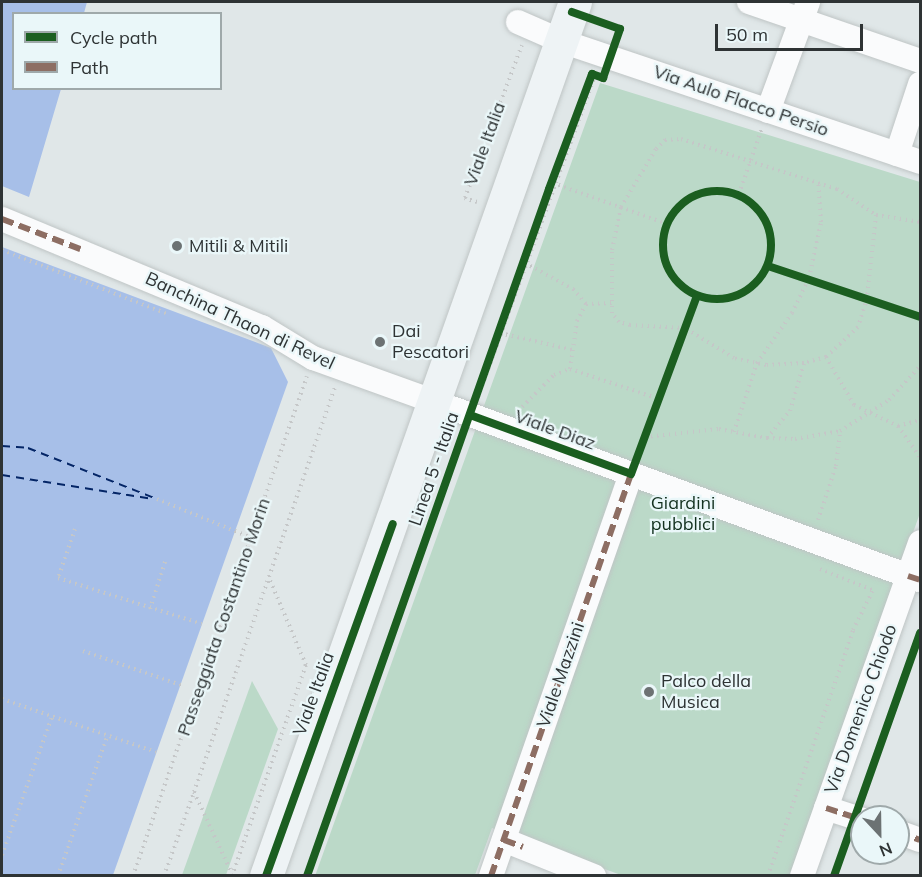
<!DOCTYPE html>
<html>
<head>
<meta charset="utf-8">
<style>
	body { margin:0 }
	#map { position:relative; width:922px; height:877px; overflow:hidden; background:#e0e7e8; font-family:Mulish,sans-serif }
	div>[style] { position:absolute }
	.green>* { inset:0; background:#bbd9c8 }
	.water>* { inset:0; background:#a7bfe8 }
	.ferry>* { height:1.5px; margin-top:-0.75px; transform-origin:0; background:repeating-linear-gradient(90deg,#042566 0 8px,transparent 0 14px) }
	.path>* { height:4px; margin-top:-2px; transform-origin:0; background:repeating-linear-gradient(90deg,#c5c7c8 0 1.5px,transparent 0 6px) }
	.path>.ring { margin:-2px; padding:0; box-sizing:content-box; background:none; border:4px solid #c5c7c8; border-radius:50% }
	.roads { filter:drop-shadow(0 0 2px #bfc5c5) drop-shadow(0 0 2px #bfc5c5) }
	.street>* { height:24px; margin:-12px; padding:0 12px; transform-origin:12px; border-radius:12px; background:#fafbfc }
	.primary>* { height:33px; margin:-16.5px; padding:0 16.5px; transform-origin:16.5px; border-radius:16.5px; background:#eef3f5 }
	.quiet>* { height:6px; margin-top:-3px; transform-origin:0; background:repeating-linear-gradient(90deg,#8d6e63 0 12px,transparent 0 18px) }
	.cycleway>* { height:8px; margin:-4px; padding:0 4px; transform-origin:4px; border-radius:4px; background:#1b5e20 }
	.cycleway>.ring { margin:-4px; padding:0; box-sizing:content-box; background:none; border:8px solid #1b5e20; border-radius:50% }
	.dots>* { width:16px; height:16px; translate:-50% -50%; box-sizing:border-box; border:3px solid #eaf7f9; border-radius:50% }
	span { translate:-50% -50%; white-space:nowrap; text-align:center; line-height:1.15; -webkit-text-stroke:4.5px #eaf7f9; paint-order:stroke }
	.street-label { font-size:18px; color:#2e3334 }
	.poi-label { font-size:18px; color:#2e3334 }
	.left { translate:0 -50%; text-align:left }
	.park-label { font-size:18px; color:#13311f }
	.frame { position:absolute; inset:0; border:3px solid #2e3334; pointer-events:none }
	.legend { position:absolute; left:12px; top:12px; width:210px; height:78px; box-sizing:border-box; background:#eaf7f9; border:2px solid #9fa9aa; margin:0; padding:8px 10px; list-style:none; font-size:18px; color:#2e3334 }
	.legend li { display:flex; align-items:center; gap:12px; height:30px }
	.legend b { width:30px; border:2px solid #9fa9aa }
	.north { position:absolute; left:850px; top:805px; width:60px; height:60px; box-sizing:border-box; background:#eaf7f9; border:2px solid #9fa9aa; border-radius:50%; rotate:158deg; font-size:16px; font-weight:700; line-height:24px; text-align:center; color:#2e3334 }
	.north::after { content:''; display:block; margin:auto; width:21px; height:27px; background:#6c7273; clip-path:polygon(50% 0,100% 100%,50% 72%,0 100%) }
	.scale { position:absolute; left:715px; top:24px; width:148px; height:27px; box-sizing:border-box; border:3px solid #2e3334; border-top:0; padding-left:8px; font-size:18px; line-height:21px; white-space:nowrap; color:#2e3334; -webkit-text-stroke:4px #eaf7f9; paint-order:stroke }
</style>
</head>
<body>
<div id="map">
	<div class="green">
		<i style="clip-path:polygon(600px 83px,920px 182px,920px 513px,791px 875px,621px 875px,492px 828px,475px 875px,315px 876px)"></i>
		<i style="clip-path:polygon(252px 681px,278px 729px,226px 875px,182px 875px)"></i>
	</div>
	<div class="water">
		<i style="clip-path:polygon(2px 2px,87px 2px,84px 13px,14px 14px,14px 88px,61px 89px,29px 197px,2px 186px)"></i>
		<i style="clip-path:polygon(2px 247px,271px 348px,288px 382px,113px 875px,2px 875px)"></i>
	</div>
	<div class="ferry">
		<i style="left:2px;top:446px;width:26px;rotate:4deg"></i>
		<i style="left:28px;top:448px;width:139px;rotate:21.6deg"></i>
		<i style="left:2px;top:475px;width:153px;rotate:9deg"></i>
	</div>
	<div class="path">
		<i style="left:616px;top:39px;width:11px;rotate:-68deg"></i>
		<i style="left:681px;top:139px;width:164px;rotate:17.8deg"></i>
		<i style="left:837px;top:189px;width:47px;rotate:33.7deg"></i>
		<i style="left:876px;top:215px;width:83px;rotate:96.2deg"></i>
		<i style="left:867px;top:298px;width:30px;rotate:107deg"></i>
		<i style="left:858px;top:327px;width:44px;rotate:136.8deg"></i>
		<i style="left:826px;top:357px;width:23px;rotate:165deg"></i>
		<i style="left:804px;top:363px;width:38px;rotate:177deg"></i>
		<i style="left:766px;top:365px;width:33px;rotate:-168deg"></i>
		<i style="left:734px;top:358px;width:57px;rotate:-148.5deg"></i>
		<i style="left:685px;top:328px;width:55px;rotate:-176.9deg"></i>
		<i style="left:630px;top:325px;width:11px;rotate:-165deg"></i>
		<i style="left:619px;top:322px;width:11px;rotate:-128deg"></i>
		<i style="left:612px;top:313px;width:63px;rotate:-90deg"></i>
		<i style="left:612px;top:250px;width:44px;rotate:-78.2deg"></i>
		<i style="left:621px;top:207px;width:68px;rotate:-58.9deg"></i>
		<i style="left:656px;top:149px;width:13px;rotate:-45deg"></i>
		<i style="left:665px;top:140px;width:16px;rotate:-4deg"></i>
		<i style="left:553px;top:183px;width:121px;rotate:19.8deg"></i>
		<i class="ring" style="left:663px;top:191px;width:104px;height:104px"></i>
		<i style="left:739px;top:194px;width:70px;rotate:-70.8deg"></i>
		<i style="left:477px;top:202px;width:13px;rotate:-162deg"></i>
		<i style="left:465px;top:198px;width:163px;rotate:-69.6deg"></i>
		<i style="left:876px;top:215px;width:45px;rotate:9deg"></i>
		<i style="left:2px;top:250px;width:178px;rotate:21.1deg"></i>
		<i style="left:525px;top:263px;width:55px;rotate:28.4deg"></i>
		<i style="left:573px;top:289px;width:20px;rotate:49deg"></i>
		<i style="left:768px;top:266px;width:160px;rotate:18.5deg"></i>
		<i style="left:500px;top:333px;width:75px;rotate:13.1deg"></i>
		<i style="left:826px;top:357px;width:56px;rotate:59.7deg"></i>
		<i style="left:854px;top:405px;width:49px;rotate:25.5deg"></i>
		<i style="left:898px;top:426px;width:23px;rotate:-15deg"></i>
		<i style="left:570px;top:369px;width:49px;rotate:-81.7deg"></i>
		<i style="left:577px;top:321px;width:19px;rotate:-62deg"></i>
		<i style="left:586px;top:304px;width:26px;rotate:-2deg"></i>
		<i style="left:478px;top:397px;width:343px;rotate:-70deg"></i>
		<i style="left:518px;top:411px;width:51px;rotate:-45deg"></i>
		<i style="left:554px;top:375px;width:17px;rotate:-21deg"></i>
		<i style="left:570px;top:369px;width:94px;rotate:18.6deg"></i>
		<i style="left:898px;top:426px;width:39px;rotate:55deg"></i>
		<i style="left:734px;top:432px;width:73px;rotate:-71.6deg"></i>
		<i style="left:757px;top:363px;width:61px;rotate:-55deg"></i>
		<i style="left:792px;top:313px;width:39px;rotate:-64deg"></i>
		<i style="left:809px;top:278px;width:57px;rotate:-77.9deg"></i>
		<i style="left:821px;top:222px;width:39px;rotate:-94deg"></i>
		<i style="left:645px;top:437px;width:74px;rotate:-6.2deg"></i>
		<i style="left:719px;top:429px;width:49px;rotate:10.6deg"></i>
		<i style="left:767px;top:438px;width:28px;rotate:2deg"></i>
		<i style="left:795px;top:439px;width:46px;rotate:-10.1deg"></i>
		<i style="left:840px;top:431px;width:58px;rotate:-32.3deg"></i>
		<i style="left:889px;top:400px;width:46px;rotate:-47.6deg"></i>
		<i style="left:767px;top:438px;width:35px;rotate:-50deg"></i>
		<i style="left:790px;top:411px;width:50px;rotate:-73.7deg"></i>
		<i style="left:639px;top:454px;width:168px;rotate:-69.8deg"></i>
		<i style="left:157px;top:499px;width:103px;rotate:22.3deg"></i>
		<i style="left:818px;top:520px;width:57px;rotate:-71.6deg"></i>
		<i style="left:836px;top:466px;width:35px;rotate:-83deg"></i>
		<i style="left:75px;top:529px;width:52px;rotate:109.1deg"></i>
		<i style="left:58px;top:578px;width:151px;rotate:17.7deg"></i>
		<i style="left:820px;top:569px;width:56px;rotate:22deg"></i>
		<i style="left:150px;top:609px;width:52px;rotate:-72.3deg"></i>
		<i style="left:83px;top:651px;width:104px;rotate:19.1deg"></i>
		<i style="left:2px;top:699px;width:163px;rotate:19deg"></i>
		<i style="left:194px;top:792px;width:428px;rotate:-70.8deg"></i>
		<i style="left:2px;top:855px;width:147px;rotate:-70.1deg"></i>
		<i style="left:58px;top:876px;width:147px;rotate:-70.6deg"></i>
		<i style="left:133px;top:876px;width:529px;rotate:-70.81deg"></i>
		<i style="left:164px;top:876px;width:89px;rotate:-70.3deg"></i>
		<i style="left:194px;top:792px;width:90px;rotate:65.1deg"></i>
		<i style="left:232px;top:876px;width:224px;rotate:-70.7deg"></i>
		<i style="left:306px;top:665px;width:95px;rotate:-113deg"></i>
		<i style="left:768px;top:876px;width:260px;rotate:-70.9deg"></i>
		<i style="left:853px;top:630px;width:45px;rotate:-63.4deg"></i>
	</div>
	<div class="roads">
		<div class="street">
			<i style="left:749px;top:2px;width:181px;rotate:19deg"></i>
			<i style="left:518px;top:22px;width:47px;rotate:23.8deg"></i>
			<i style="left:561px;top:41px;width:379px;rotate:18.6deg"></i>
			<i style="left:768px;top:111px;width:116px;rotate:-69.8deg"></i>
			<i style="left:897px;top:154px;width:74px;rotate:-71.8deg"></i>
			<i style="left:2px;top:219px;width:282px;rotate:22.6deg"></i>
			<i style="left:262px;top:327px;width:60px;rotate:31.3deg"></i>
			<i style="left:313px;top:358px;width:130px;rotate:19.8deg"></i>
			<i style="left:452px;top:408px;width:499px;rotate:20.2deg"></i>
			<i style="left:826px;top:808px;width:38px;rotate:18deg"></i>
			<i style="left:898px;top:832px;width:23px;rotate:20deg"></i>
			<i style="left:504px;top:840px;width:97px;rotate:21.8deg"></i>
			<i style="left:491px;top:876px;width:426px;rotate:-70.8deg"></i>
			<i style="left:802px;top:876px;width:354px;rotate:-70.5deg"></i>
		</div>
		<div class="primary">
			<i style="left:266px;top:876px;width:927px;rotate:-70.53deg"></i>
		</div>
	</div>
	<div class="quiet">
		<i style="left:2px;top:219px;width:84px;rotate:21deg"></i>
		<i style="left:908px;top:576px;width:13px;rotate:18deg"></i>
		<i style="left:826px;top:808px;width:36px;rotate:18deg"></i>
		<i style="left:898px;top:832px;width:23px;rotate:20deg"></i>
		<i style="left:504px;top:840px;width:20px;rotate:20deg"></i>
		<i style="left:491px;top:876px;width:426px;rotate:-70.8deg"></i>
	</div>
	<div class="cycleway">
		<i class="ring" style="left:663px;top:191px;width:100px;height:100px"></i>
		<i style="left:768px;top:266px;width:160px;rotate:18.5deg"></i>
		<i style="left:470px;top:415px;width:171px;rotate:20.1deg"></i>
		<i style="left:631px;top:474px;width:190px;rotate:-69.7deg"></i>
		<i style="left:266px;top:876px;width:374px;rotate:-70.2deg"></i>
		<i style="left:307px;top:876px;width:728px;rotate:-70.59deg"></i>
		<i style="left:549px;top:189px;width:123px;rotate:-69.5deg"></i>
		<i style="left:592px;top:74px;width:12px;rotate:20deg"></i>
		<i style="left:603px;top:78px;width:52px;rotate:-70.9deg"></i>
		<i style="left:620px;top:29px;width:51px;rotate:-160.5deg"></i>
		<i style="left:834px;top:876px;width:258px;rotate:-70.5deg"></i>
	</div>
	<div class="dots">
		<i style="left:177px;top:246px;background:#6c7273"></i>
		<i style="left:380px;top:342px;background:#6c7273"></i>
		<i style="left:649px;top:692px;background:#6c7273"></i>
	</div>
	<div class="street-label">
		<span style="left:741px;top:101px;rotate:19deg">Via Aulo Flacco Persio</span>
		<span style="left:485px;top:144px;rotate:-70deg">Viale Italia</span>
		<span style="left:240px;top:321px;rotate:25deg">Banchina Thaon di Revel</span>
		<span style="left:555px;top:430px;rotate:20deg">Viale Diaz</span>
		<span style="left:434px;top:469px;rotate:-71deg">Linea 5 - Italia</span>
		<span style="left:224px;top:617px;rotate:-71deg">Passeggiata Costantino Morin</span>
		<span style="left:561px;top:675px;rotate:-71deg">Viale Mazzini</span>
		<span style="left:314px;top:694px;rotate:-70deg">Viale Italia</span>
		<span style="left:861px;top:709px;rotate:-70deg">Via Domenico Chiodo</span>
	</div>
	<div class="poi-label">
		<span class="left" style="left:189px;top:246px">Mitili &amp; Mitili</span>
		<span class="left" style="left:392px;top:342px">Dai<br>Pescatori</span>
		<span class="left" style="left:661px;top:692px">Palco della<br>Musica</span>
	</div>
	<div class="park-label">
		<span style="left:683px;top:514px">Giardini<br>pubblici</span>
	</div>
	<div class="frame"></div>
	<ul class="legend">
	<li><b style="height:8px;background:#1b5e20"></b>Cycle path</li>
	<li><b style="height:8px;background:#8d6e63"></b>Path</li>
	</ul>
	<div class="north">N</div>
	<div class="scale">50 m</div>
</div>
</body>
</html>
